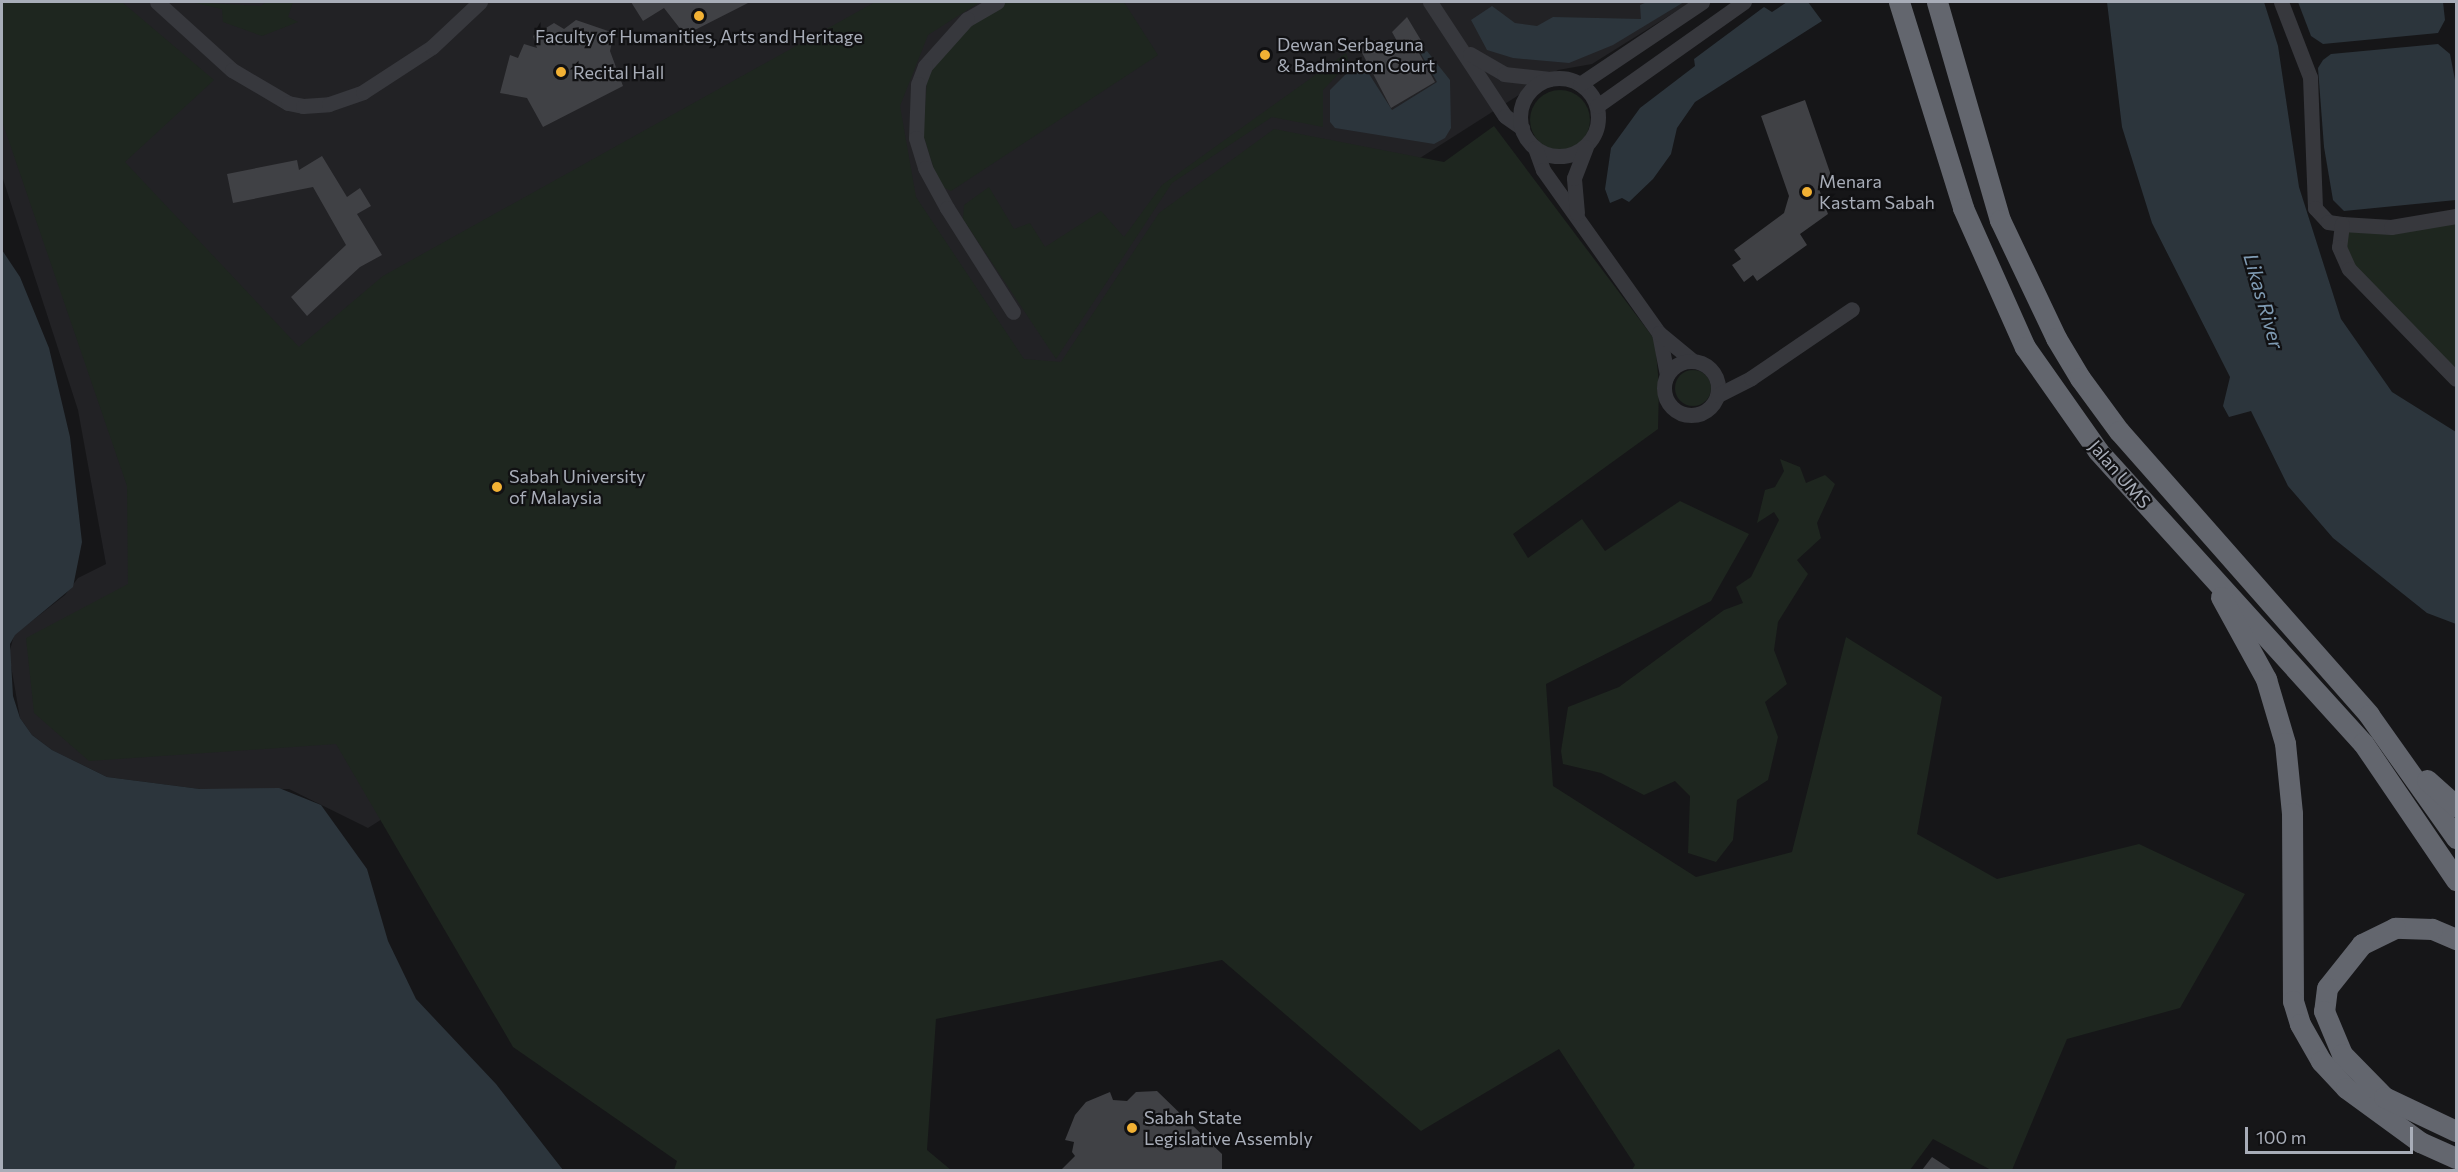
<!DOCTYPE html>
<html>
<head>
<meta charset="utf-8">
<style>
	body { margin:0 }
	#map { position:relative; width:2458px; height:1172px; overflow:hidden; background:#161618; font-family:Commissioner,sans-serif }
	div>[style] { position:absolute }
	.built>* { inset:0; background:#222225 }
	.green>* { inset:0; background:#1e261f }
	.round { border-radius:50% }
	.water>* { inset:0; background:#2c353c }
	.building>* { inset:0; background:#404145 }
	.minor>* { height:15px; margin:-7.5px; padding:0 7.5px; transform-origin:7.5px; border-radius:7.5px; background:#37383d }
	.minor>.ring { margin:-7.5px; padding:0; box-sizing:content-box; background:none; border:15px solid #37383d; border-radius:50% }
	.highway>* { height:21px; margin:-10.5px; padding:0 10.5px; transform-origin:10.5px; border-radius:10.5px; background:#63666e }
	.dots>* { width:16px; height:16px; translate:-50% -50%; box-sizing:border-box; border:3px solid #111113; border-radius:50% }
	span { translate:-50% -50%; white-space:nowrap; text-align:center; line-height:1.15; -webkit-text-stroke:4.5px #111113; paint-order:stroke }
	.poi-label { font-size:18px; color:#a8adb8 }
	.left { translate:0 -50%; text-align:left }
	.street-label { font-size:18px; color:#a8adb8 }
	.water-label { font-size:20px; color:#7f9bb3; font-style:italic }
	.frame { position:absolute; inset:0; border:3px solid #a8adb8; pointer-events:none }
	.scale { position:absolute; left:2245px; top:1127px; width:168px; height:27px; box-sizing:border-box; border:3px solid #a8adb8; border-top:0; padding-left:8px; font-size:18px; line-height:21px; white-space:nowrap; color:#a8adb8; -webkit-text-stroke:4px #111113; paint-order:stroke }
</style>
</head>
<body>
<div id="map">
	<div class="built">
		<i style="clip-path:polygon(2px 2px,1691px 2px,1592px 64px,1558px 70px,368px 828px,289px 789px,200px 789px,107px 777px,52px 750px,32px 735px,20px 718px,9px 654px,14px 635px,65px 595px,78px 578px,106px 564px,78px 410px,2px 176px)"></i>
	</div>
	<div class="green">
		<i style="clip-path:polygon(2px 2px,122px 2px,214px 80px,125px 162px,299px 347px,383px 276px,875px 2px,980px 2px,928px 35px,900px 106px,916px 197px,1024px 359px,1061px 362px,1159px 213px,1274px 129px,1444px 162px,1494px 126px,1655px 340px,1659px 386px,1658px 429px,1513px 534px,1528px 558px,1582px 519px,1605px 551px,1680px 501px,1749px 534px,1711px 601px,1546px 684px,1553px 786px,1696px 877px,1792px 852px,1846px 637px,1942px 697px,1917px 834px,1997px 879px,2139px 844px,2245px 894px,2180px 1008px,2067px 1039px,2012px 1170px,1991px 1170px,1933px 1139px,1910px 1170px,1632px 1170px,1635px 1165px,1559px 1049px,1421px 1131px,1222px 960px,936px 1019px,927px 1150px,951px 1170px,674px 1170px,677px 1161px,513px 1047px,336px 744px,89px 761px,34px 713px,26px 638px,128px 584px,127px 486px,2px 121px)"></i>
		<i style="clip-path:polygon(191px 2px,261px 6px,266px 2px,293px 2px,288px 17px,298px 22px,262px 36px,223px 22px,222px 9px)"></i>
		<i style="clip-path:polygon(1006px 2px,1124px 2px,1158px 55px,951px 191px,939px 185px,923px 134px,927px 81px,942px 47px,969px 21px)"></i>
		<i style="clip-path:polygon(1346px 53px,1349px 63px,1323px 90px,1323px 127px,1272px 117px,1172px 183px,1056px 359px,963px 219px,964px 205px,989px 187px,1014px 229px,1030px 223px,1045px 247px,1101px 211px,1124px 237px,1162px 185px)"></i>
		<i class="round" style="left:1530px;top:90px;width:60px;height:60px"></i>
		<i style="clip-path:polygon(2456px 216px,2456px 379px,2349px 269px,2342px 224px)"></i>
		<i class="round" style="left:1675px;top:370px;width:36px;height:36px"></i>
		<i style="clip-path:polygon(1780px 459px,1800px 467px,1806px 483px,1825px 475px,1835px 484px,1817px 523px,1821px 538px,1797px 560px,1808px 574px,1778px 622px,1774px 650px,1787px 684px,1765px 702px,1778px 737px,1768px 780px,1737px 800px,1733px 840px,1716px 862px,1688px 853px,1690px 796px,1675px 781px,1644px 795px,1601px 773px,1563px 764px,1561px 751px,1568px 707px,1619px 687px,1724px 610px,1743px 603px,1736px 587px,1751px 577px,1779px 520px,1774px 512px,1757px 523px,1765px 490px,1775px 487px,1784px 471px)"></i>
	</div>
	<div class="water">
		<i style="clip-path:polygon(1647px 2px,1684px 2px,1613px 45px,1569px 63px,1513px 58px,1487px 50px,1471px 20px,1492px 6px,1515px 23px,1537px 26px,1553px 17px,1641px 19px,1640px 5px)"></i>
		<i style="clip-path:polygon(1787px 2px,1808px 2px,1822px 21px,1695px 102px,1677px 128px,1671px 154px,1653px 179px,1629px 202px,1622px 198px,1610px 203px,1605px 189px,1611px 148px,1640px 108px,1695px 66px,1694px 59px,1764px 7px,1772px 12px)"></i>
		<i style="clip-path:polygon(2107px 2px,2264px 2px,2278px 46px,2299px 187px,2341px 319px,2392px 392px,2456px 432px,2456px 624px,2427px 613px,2333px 538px,2288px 486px,2251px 411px,2229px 417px,2223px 406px,2230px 377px,2152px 223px,2122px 127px)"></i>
		<i style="clip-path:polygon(2298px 2px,2443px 2px,2445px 20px,2438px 33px,2323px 44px,2311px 36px)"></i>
		<i style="clip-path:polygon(2438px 44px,2450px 54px,2456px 85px,2456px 200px,2344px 211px,2333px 200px,2324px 147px,2318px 68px,2323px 60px,2331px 54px)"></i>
		<i style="clip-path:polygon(1427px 51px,1450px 80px,1451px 128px,1445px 138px,1434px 144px,1335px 128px,1330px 122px,1330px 90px,1356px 64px,1364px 66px,1392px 110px,1437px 82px,1421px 54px)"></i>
		<i style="clip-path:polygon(2px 250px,20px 277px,49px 348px,70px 437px,82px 542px,73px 587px,15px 635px,10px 644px,13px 696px,20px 718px,32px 735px,52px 750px,107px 777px,200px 789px,279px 788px,321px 805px,367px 869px,388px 941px,416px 999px,496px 1084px,563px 1170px,2px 1170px)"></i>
	</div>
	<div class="building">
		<i style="clip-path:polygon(631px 2px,750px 2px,685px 35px,664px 8px,643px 21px)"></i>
		<i style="clip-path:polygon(1407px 17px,1425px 47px,1418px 51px,1435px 82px,1391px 108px,1360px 49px,1375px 40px,1383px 52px,1398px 43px,1392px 32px)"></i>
		<i style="clip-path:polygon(576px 20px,614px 33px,610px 51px,623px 86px,543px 127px,527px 98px,500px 93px,510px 55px,518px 58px,524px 44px,537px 48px,533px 36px,554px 23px,564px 29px)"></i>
		<i style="clip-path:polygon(1805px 100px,1833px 181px,1818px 186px,1828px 214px,1800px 234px,1807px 245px,1757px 281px,1753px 275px,1744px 282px,1732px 265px,1741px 259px,1734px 250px,1784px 213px,1789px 196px,1761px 116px)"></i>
		<i style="clip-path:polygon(322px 156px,347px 197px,360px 188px,371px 206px,357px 214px,382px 255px,360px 267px,307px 316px,291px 297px,346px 245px,313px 187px,233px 203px,227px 174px,297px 160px,299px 170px)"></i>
		<i style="clip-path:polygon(1157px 1091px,1222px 1154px,1222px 1170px,1061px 1170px,1075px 1156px,1072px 1152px,1074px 1142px,1065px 1140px,1075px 1115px,1086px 1102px,1110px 1092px,1113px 1100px,1127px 1101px,1136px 1092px)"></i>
		<i style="clip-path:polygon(1932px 1157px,1952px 1170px,1922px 1170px)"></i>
	</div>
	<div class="minor">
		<i style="left:157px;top:2px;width:101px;rotate:42.2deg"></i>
		<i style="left:232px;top:70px;width:65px;rotate:30.5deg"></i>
		<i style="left:288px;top:103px;width:15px;rotate:11deg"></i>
		<i style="left:303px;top:106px;width:26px;rotate:-4deg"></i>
		<i style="left:329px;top:104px;width:36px;rotate:-19deg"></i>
		<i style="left:363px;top:92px;width:82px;rotate:-33.1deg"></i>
		<i style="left:432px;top:47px;width:66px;rotate:-43.2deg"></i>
		<i style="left:997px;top:2px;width:34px;rotate:150deg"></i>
		<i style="left:967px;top:19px;width:63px;rotate:131.8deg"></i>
		<i style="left:925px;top:66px;width:19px;rotate:111deg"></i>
		<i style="left:918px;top:84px;width:54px;rotate:92.1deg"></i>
		<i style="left:916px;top:138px;width:31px;rotate:73deg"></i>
		<i style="left:925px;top:168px;width:46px;rotate:61.2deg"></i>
		<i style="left:947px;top:208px;width:123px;rotate:57.6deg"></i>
		<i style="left:1430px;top:2px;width:136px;rotate:56.7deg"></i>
		<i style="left:1505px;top:116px;width:21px;rotate:35deg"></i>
		<i style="left:2281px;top:2px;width:80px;rotate:68.9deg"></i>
		<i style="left:2310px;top:77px;width:131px;rotate:87.8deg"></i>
		<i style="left:2315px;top:208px;width:19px;rotate:47deg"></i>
		<i style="left:2328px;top:222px;width:14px;rotate:8deg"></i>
		<i style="left:2342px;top:224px;width:49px;rotate:3.5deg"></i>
		<i style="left:2391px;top:227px;width:66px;rotate:-9.6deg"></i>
		<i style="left:1470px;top:54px;width:39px;rotate:30deg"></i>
		<i style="left:1504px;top:74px;width:46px;rotate:6.2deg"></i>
		<i class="ring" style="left:1520px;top:78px;width:63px;height:63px"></i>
		<i style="left:1580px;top:84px;width:147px;rotate:-33.9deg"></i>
		<i style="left:1597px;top:106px;width:180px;rotate:-35.3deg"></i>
		<i style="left:1535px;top:148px;width:23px;rotate:70deg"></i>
		<i style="left:1543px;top:170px;width:200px;rotate:54.6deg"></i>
		<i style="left:1659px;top:333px;width:43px;rotate:79.2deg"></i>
		<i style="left:1577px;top:213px;width:35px;rotate:-95deg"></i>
		<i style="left:1574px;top:178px;width:33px;rotate:-69deg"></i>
		<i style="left:2342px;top:224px;width:23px;rotate:97deg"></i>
		<i style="left:2339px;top:247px;width:24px;rotate:66deg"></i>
		<i style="left:2349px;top:269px;width:153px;rotate:45.8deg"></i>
		<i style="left:1659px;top:333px;width:44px;rotate:39.5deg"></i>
		<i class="ring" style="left:1664px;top:361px;width:39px;height:39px"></i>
		<i style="left:1718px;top:395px;width:37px;rotate:-27deg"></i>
		<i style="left:1751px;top:378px;width:122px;rotate:-34.3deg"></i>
	</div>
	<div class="highway">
		<i style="left:1899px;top:2px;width:216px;rotate:72.7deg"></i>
		<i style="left:1963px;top:208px;width:152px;rotate:66deg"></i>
		<i style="left:2025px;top:347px;width:127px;rotate:54.9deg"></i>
		<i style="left:2098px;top:451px;width:394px;rotate:47.8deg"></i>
		<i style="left:2363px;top:743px;width:166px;rotate:55.8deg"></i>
		<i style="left:1937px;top:2px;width:227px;rotate:73.9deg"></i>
		<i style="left:2000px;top:220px;width:131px;rotate:64.6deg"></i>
		<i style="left:2056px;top:338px;width:47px;rotate:59deg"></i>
		<i style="left:2080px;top:378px;width:66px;rotate:53.7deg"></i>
		<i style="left:2119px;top:431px;width:378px;rotate:48.6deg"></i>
		<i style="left:2369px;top:715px;width:151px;rotate:54.7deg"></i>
		<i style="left:2221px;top:597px;width:94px;rotate:61.2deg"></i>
		<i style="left:2266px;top:679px;width:67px;rotate:73.5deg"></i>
		<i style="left:2285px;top:743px;width:70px;rotate:84.3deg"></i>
		<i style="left:2292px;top:813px;width:188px;rotate:89.7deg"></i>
		<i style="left:2293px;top:1001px;width:24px;rotate:73deg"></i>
		<i style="left:2300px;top:1024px;width:43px;rotate:60.4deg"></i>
		<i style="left:2321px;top:1061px;width:37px;rotate:47deg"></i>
		<i style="left:2346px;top:1088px;width:92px;rotate:36.1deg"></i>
		<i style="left:2420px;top:1142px;width:39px;rotate:24deg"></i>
		<i style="left:2427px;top:780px;width:39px;rotate:42deg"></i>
		<i style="left:2456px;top:939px;width:26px;rotate:-157deg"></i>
		<i style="left:2432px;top:929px;width:37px;rotate:-178deg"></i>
		<i style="left:2395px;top:928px;width:37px;rotate:154deg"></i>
		<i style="left:2362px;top:944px;width:56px;rotate:128.5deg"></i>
		<i style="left:2327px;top:988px;width:23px;rotate:97deg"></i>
		<i style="left:2324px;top:1011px;width:47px;rotate:67.3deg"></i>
		<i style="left:2342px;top:1054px;width:60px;rotate:45.7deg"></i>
		<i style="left:2384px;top:1097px;width:80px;rotate:25.3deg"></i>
	</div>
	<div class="dots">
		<i style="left:699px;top:16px;background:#f2b134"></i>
		<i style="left:1265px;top:55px;background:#f2b134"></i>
		<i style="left:561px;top:72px;background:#f2b134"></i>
		<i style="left:1807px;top:192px;background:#f2b134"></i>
		<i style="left:497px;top:487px;background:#f2b134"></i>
		<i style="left:1132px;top:1128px;background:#f2b134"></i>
	</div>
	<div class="poi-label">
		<span style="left:699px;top:36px">Faculty of Humanities, Arts and Heritage</span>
		<span class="left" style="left:1277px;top:55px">Dewan Serbaguna<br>&amp; Badminton Court</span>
		<span class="left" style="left:573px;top:72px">Recital Hall</span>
		<span class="left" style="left:1819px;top:192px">Menara<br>Kastam Sabah</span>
		<span class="left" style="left:509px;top:487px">Sabah University<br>of Malaysia</span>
		<span class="left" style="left:1144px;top:1128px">Sabah State<br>Legislative Assembly</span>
	</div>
	<div class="street-label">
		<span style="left:2120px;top:474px;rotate:49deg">Jalan UMS</span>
	</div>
	<div class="water-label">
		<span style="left:2264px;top:301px;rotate:74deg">Likas River</span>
	</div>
	<div class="frame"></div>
	<div class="scale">100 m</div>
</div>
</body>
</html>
